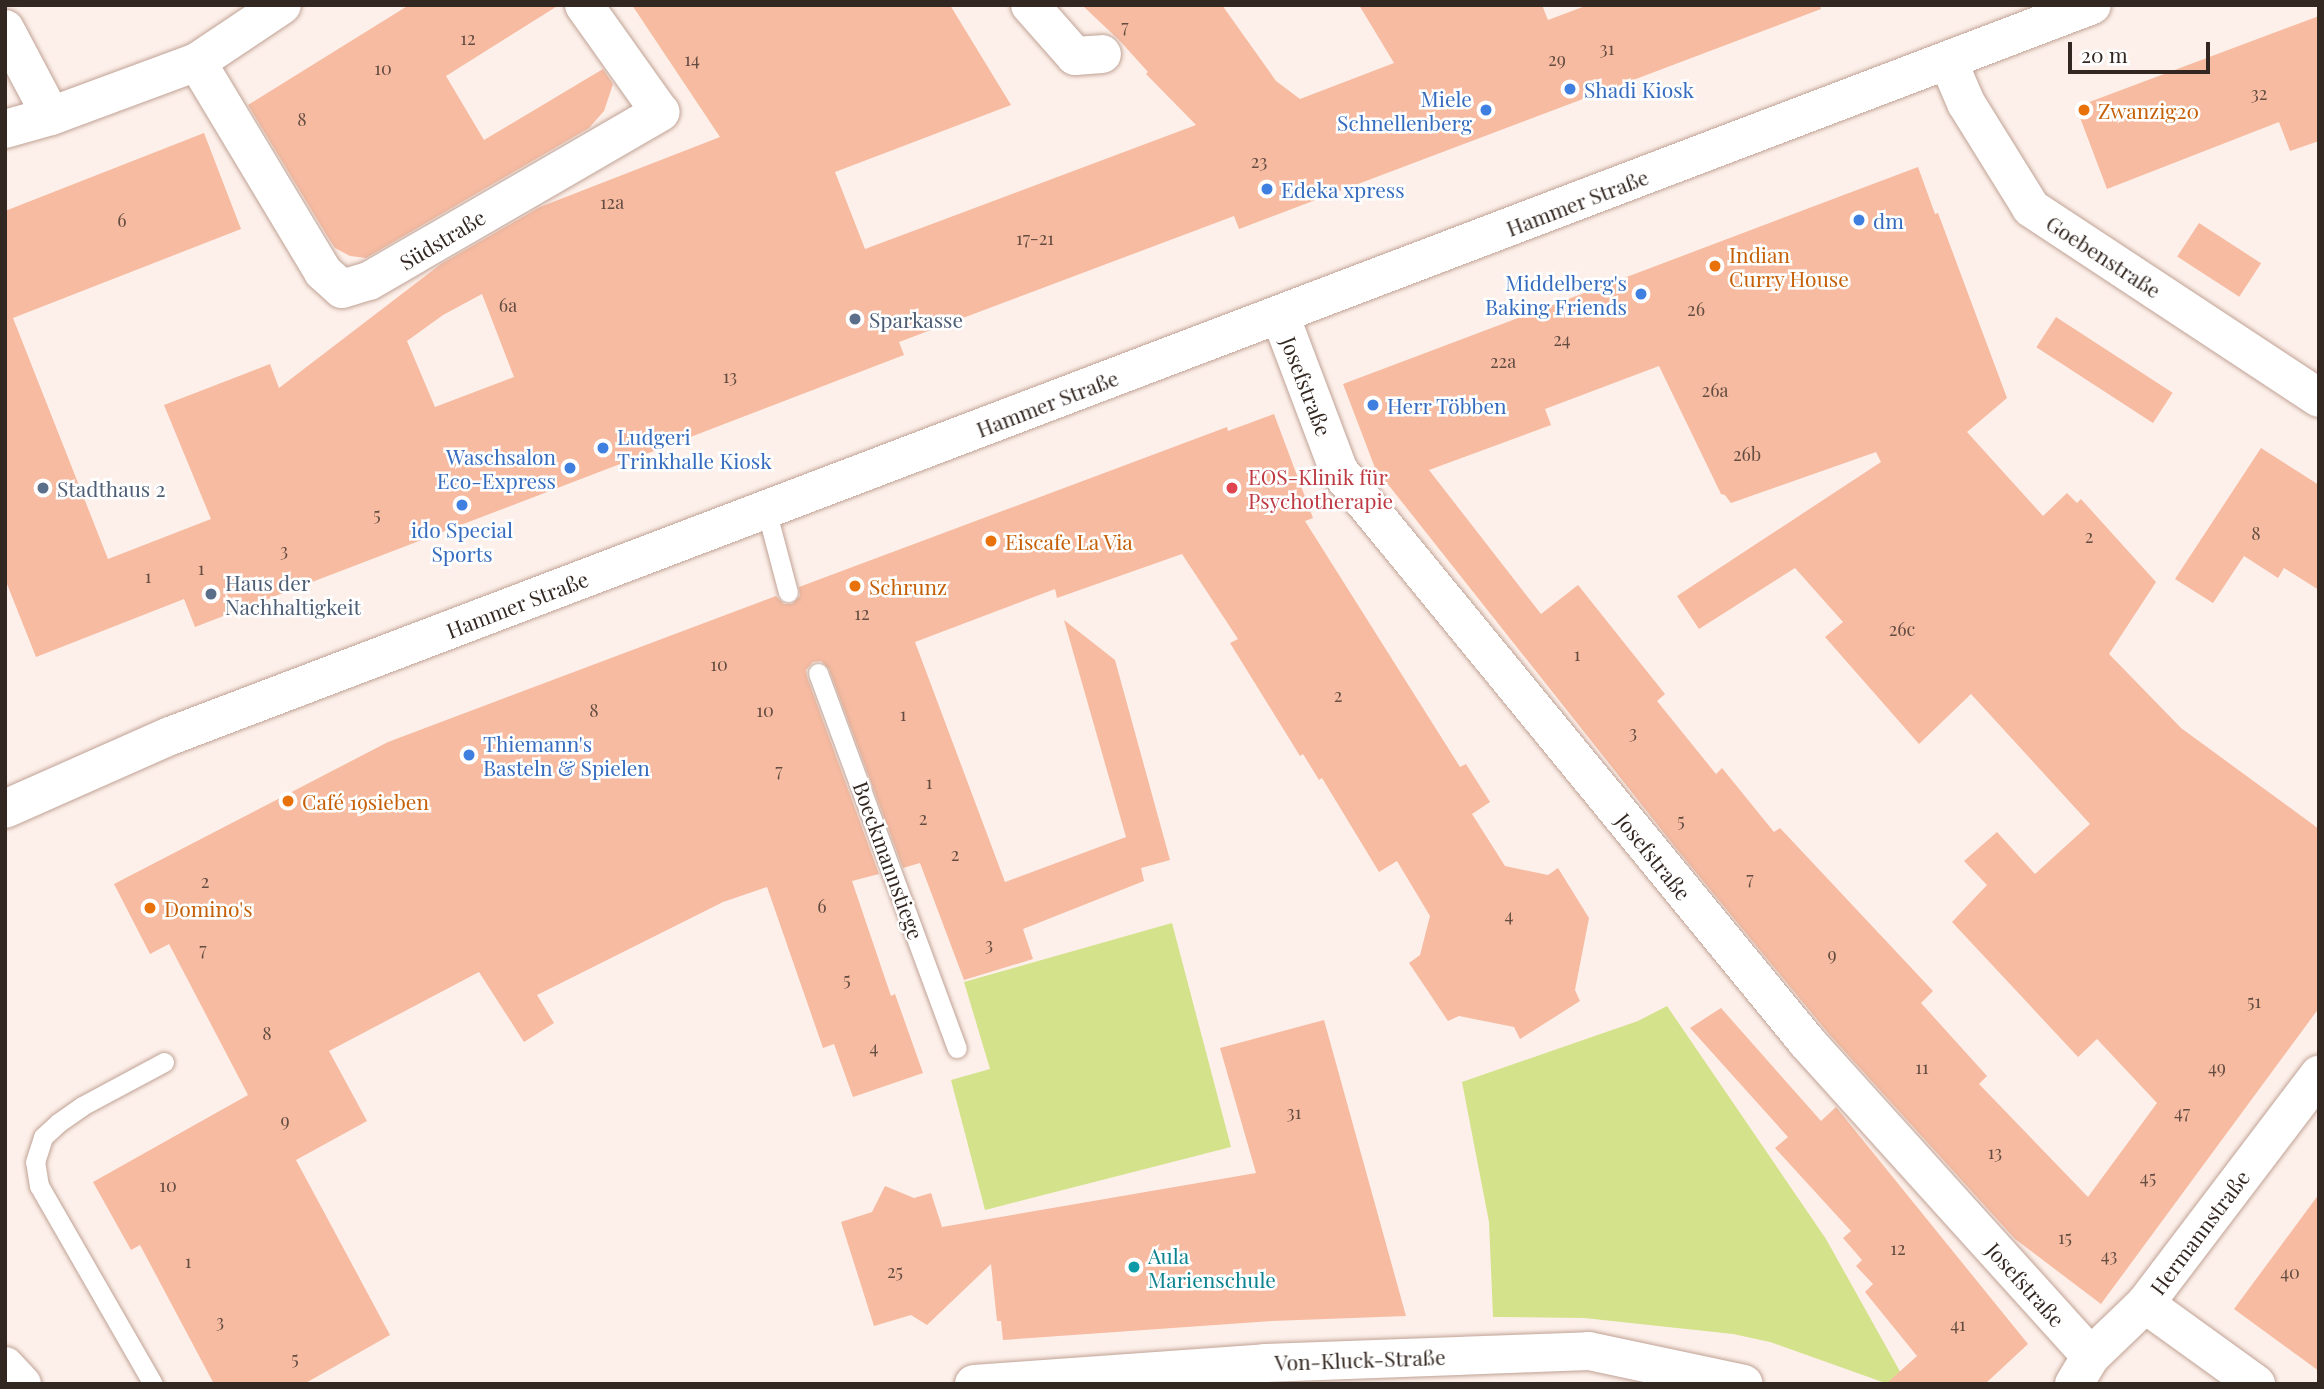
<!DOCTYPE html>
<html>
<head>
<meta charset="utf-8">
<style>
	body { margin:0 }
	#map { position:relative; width:2324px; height:1389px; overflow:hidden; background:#fdf0ea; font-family:"Playfair Display",serif }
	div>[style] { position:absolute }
	.green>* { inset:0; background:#d4e28b }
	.building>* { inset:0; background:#f6bba1; transform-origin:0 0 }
	.roads { filter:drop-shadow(0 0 2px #c0a295) drop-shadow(0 0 2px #c0a295) }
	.service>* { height:19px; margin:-9.5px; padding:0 9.5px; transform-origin:9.5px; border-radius:9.5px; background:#fff }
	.minor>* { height:38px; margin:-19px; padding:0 19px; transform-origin:19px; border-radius:19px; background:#fff }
	.secondary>* { height:38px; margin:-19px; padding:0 19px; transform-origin:19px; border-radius:19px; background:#fff }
	.dots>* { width:19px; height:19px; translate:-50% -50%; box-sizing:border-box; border:4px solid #fff; border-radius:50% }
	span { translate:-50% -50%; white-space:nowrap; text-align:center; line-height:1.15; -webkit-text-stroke:5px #fff; paint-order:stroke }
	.number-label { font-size:18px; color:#644c41 }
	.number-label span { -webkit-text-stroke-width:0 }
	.shop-label { font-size:21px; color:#366cbe }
	.left { translate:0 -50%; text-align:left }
	.right { translate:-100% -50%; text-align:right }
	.food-label { font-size:21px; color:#c56008 }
	.street-label { font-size:21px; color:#332721 }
	.service-label { font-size:21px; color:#4e5e75 }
	.health-label { font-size:21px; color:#be3a42 }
	.culture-label { font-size:21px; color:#0d838f }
	.frame { position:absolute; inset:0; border:7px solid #332721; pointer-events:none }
	.scale { position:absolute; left:2068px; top:42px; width:142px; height:32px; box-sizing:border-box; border:4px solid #332721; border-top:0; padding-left:9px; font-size:21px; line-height:24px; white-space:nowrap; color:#332721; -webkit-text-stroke:5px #fff; paint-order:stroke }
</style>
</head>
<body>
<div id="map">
	<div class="green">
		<i style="clip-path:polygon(1172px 923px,1231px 1147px,985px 1210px,951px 1080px,990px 1069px,964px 982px)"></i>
		<i style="clip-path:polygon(1667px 1006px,1826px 1239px,1907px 1384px,1888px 1384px,1770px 1342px,1733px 1334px,1584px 1318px,1493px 1317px,1489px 1222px,1462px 1082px,1638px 1021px)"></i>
	</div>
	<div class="building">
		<i style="clip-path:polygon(409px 5px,559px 5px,446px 76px,484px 140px,603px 69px,613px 84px,604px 111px,589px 128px,366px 258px,350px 256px,335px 248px,329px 239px,248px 105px)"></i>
		<i style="clip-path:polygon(evenodd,632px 5px,950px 5px,1011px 105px,835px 172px,865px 249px,1196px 125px,1146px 74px,1148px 72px,1120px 41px,1082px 5px,1222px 5px,1276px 81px,1300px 99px,1394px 63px,1359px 5px,1542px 5px,1548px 20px,1588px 5px,1820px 5px,1821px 9px,1239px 229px,1234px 216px,899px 342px,904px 355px,195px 627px,184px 599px,36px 657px,5px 579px,5px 211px,204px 133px,241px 229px,13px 318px,108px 559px,211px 519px,164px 405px,270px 364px,279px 388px,441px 264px,540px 207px,720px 137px,632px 5px,482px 294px,514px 377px,435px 407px,407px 341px,443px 315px,482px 294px)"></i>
		<i style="clip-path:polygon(2319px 16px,2319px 141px,2290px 151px,2279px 122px,2107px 189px,2076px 107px)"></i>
		<i style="clip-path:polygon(evenodd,1918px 167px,1935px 214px,1938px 213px,2007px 398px,1967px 432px,2043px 516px,2067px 493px,2077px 503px,2081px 499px,2156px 582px,2109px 654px,2181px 728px,2319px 829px,2319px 1008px,2101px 1304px,2015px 1239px,1829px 1034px,1676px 848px,1375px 468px,1343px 384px,1918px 167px,1659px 366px,1721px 494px,1725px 495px,1731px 503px,1876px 452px,1881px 462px,1677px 596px,1699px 629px,1795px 568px,1843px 622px,1825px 637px,1919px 744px,1971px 694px,2090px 824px,2035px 874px,1997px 832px,1964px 861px,1987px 885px,1952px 922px,2078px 1057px,2097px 1039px,2157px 1103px,2088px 1197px,1979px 1084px,1987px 1076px,1921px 1003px,1933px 991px,1780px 828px,1774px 832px,1722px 768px,1716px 774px,1657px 701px,1665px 694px,1578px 585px,1541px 614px,1429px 470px,1551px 425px,1545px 409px,1659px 366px)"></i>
		<i style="left:2199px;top:223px;width:74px;height:40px;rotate:33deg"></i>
		<i style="left:2056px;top:317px;width:139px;height:36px;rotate:33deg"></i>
		<i style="clip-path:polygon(1274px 414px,1313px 518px,1305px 521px,1460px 767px,1466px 764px,1490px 802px,1472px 814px,1505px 866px,1548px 875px,1558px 868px,1589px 918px,1575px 990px,1580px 1001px,1520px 1039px,1514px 1027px,1459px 1016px,1448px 1021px,1409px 963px,1420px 955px,1430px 916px,1397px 861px,1379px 872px,1322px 778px,1319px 780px,1303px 754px,1300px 756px,1230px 643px,1238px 639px,1182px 554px,1057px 598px,1055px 589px,915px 642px,1005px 882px,1126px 837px,1064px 620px,1115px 660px,1170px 860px,1141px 868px,1144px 881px,1023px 929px,1033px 959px,964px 980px,920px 863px,903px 868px,829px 669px,821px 661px,813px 662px,806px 670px,807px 677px,879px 874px,852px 881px,891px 996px,895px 994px,923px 1073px,853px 1097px,834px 1044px,823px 1048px,767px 887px,723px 902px,537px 995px,554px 1023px,524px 1042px,479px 972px,329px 1051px,367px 1121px,296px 1160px,390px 1335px,304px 1384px,214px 1384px,140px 1245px,131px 1250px,93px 1182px,248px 1095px,169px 944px,150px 954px,114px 884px,388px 742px,776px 596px,784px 604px,792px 604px,800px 596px,799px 587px,1227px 427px,1228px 431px)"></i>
		<i style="clip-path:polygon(2261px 448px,2319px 485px,2319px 590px,2284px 568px,2278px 578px,2244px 556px,2213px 603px,2175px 579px)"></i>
		<i style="clip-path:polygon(1721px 1008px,1821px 1121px,1836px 1107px,2028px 1344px,1985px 1384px,1886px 1384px,1917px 1356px,1865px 1292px,1873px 1284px,1856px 1266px,1862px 1260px,1843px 1238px,1851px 1231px,1775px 1148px,1788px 1137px,1690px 1028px)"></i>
		<i style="clip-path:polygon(1324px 1020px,1406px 1316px,1272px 1321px,1003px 1340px,1001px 1321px,997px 1321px,991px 1264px,927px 1325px,911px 1315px,874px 1326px,841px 1222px,872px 1212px,885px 1186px,914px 1198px,931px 1193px,942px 1227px,1256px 1173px,1220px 1048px)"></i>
		<i style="clip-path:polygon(2319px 1194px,2319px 1371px,2234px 1309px)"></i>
	</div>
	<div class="roads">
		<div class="service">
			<i style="left:766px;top:509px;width:86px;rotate:75.2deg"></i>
			<i style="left:818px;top:673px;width:400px;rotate:69.7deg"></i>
			<i style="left:153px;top:1384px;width:228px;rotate:-119.9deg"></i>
			<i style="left:39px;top:1186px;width:24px;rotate:-99deg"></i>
			<i style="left:35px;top:1162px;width:26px;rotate:-72deg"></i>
			<i style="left:43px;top:1137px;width:21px;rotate:-43deg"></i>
			<i style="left:58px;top:1123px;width:29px;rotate:-35deg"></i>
			<i style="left:82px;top:1106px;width:93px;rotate:-28.2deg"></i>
		</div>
		<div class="minor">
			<i style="left:1030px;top:5px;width:68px;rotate:48.6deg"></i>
			<i style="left:1075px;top:56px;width:27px;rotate:-4deg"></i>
			<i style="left:5px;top:29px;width:98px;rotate:62.1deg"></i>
			<i style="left:1948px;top:61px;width:46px;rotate:66.8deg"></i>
			<i style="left:1966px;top:103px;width:123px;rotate:58.2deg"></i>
			<i style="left:2031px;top:208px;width:345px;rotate:33.4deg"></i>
			<i style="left:197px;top:62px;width:245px;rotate:59deg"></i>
			<i style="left:323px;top:272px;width:25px;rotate:42deg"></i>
			<i style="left:342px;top:289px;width:28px;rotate:-17deg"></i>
			<i style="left:369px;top:281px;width:337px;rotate:-30.1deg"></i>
			<i style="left:660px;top:112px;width:131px;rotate:-125.4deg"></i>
			<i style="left:5px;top:129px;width:48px;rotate:-15.8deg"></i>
			<i style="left:51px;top:116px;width:156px;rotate:-20.3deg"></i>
			<i style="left:197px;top:62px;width:102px;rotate:-33.8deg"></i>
			<i style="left:1280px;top:315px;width:167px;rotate:69.3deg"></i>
			<i style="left:1339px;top:471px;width:738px;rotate:50.66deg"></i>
			<i style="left:1807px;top:1042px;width:423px;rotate:47.9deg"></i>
			<i style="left:2145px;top:1304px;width:137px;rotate:35.8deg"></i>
			<i style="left:974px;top:1384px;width:292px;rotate:-4.1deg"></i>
			<i style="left:1265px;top:1363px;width:324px;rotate:-2.1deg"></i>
			<i style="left:1589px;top:1351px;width:158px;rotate:12deg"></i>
			<i style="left:2074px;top:1384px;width:33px;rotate:-59deg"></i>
			<i style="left:2091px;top:1356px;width:75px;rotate:-43.9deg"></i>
			<i style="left:2145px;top:1304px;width:288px;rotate:-52.8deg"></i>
		</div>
		<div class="secondary">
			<i style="left:5px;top:809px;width:180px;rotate:-23.9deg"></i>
			<i style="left:170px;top:736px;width:2056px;rotate:-20.82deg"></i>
			<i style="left:5px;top:1366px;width:25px;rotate:47deg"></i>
		</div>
	</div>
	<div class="dots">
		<i style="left:1570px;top:89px;background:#3f7fe0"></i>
		<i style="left:1486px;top:110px;background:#3f7fe0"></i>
		<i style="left:2084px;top:110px;background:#e8710a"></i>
		<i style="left:1267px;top:189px;background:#3f7fe0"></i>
		<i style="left:1859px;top:220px;background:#3f7fe0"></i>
		<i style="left:1715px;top:266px;background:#e8710a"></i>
		<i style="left:1641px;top:294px;background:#3f7fe0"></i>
		<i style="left:855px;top:319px;background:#5c6f8a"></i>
		<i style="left:1373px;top:405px;background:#3f7fe0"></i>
		<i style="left:603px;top:448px;background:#3f7fe0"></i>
		<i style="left:570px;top:468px;background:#3f7fe0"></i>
		<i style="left:43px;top:488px;background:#5c6f8a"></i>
		<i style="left:1232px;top:488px;background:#e0444e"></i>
		<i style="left:462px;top:505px;background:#3f7fe0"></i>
		<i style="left:991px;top:541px;background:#e8710a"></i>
		<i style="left:855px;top:586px;background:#e8710a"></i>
		<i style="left:211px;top:594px;background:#5c6f8a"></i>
		<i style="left:469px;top:755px;background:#3f7fe0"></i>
		<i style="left:288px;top:801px;background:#e8710a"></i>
		<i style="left:150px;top:908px;background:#e8710a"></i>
		<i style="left:1134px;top:1267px;background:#0f9aa8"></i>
	</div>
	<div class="number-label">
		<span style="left:1125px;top:26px">7</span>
		<span style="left:468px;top:38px">12</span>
		<span style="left:1607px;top:48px">31</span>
		<span style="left:692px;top:59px">14</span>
		<span style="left:1557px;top:59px">29</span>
		<span style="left:383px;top:68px">10</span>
		<span style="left:2259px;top:93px">32</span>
		<span style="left:302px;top:119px">8</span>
		<span style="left:1259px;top:161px">23</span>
		<span style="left:612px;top:202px">12a</span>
		<span style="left:122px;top:220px">6</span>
		<span style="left:1035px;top:238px">17-21</span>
		<span style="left:508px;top:305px">6a</span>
		<span style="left:1696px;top:309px">26</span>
		<span style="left:1562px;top:339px">24</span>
		<span style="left:1503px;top:361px">22a</span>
		<span style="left:730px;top:376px">13</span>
		<span style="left:1715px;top:390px">26a</span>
		<span style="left:1747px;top:454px">26b</span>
		<span style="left:377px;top:514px">5</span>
		<span style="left:2256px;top:533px">8</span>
		<span style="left:2089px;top:536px">2</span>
		<span style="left:284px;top:550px">3</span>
		<span style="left:201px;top:568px">1</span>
		<span style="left:148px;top:576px">1</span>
		<span style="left:862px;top:613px">12</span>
		<span style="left:1902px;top:629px">26c</span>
		<span style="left:1577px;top:654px">1</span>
		<span style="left:719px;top:664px">10</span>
		<span style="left:1338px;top:695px">2</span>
		<span style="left:594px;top:710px">8</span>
		<span style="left:765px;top:710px">10</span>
		<span style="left:903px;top:714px">1</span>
		<span style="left:1633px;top:732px">3</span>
		<span style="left:779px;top:770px">7</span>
		<span style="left:929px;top:782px">1</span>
		<span style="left:923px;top:818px">2</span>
		<span style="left:1681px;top:820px">5</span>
		<span style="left:955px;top:854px">2</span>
		<span style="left:1750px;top:878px">7</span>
		<span style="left:205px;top:881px">2</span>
		<span style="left:822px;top:906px">6</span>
		<span style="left:1509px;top:915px">4</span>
		<span style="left:989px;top:944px">3</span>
		<span style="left:203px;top:949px">7</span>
		<span style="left:1832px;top:954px">9</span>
		<span style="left:847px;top:979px">5</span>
		<span style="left:2254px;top:1001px">51</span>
		<span style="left:267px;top:1033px">8</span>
		<span style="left:874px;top:1047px">4</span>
		<span style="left:1922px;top:1067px">11</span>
		<span style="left:2217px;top:1067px">49</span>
		<span style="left:1294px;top:1112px">31</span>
		<span style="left:2182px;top:1112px">47</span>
		<span style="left:285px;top:1120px">9</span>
		<span style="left:1995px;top:1152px">13</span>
		<span style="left:2148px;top:1177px">45</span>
		<span style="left:168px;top:1185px">10</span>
		<span style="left:2065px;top:1237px">15</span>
		<span style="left:1898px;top:1248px">12</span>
		<span style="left:2109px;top:1255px">43</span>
		<span style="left:188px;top:1261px">1</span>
		<span style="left:895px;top:1271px">25</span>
		<span style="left:2290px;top:1272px">40</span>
		<span style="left:220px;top:1321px">3</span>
		<span style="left:1958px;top:1324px">41</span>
		<span style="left:295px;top:1358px">5</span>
	</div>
	<div class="shop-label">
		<span class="left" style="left:1584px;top:89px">Shadi Kiosk</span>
		<span class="right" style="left:1472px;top:110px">Miele<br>Schnellenberg</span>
		<span class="left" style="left:1281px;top:189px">Edeka xpress</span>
		<span class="left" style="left:1873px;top:220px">dm</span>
		<span class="right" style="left:1627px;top:294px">Middelberg's<br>Baking Friends</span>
		<span class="left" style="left:1387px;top:405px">Herr Többen</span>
		<span class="left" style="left:617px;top:448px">Ludgeri<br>Trinkhalle Kiosk</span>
		<span class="right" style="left:556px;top:468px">Waschsalon<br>Eco-Express</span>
		<span style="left:462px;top:541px">ido Special<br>Sports</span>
		<span class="left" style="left:483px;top:755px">Thiemann's<br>Basteln &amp; Spielen</span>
	</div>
	<div class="food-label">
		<span class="left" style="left:2098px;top:110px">Zwanzig20</span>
		<span class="left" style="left:1729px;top:266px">Indian<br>Curry House</span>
		<span class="left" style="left:1005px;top:541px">Eiscafe La Via</span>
		<span class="left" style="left:869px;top:586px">Schrunz</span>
		<span class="left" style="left:302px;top:801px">Café 19sieben</span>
		<span class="left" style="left:164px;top:908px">Domino's</span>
	</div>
	<div class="street-label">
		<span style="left:1577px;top:202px;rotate:-21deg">Hammer Straße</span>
		<span style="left:442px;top:239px;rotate:-31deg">Südstraße</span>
		<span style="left:2104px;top:256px;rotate:33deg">Goebenstraße</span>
		<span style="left:1307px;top:386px;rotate:69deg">Josefstraße</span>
		<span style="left:1047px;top:403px;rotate:-21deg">Hammer Straße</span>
		<span style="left:517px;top:604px;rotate:-21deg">Hammer Straße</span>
		<span style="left:1654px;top:856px;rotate:51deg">Josefstraße</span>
		<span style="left:889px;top:860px;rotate:70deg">Boeckmannstiege</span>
		<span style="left:2199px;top:1232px;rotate:-53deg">Hermannstraße</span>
		<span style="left:2026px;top:1284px;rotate:48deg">Josefstraße</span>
		<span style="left:1360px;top:1359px;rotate:-2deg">Von-Kluck-Straße</span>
	</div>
	<div class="service-label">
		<span class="left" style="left:869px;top:319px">Sparkasse</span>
		<span class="left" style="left:57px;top:488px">Stadthaus 2</span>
		<span class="left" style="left:225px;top:594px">Haus der<br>Nachhaltigkeit</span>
	</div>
	<div class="health-label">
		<span class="left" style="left:1248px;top:488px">EOS-Klinik für<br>Psychotherapie</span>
	</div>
	<div class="culture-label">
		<span class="left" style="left:1148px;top:1267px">Aula<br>Marienschule</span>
	</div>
	<div class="frame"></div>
	<div class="scale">20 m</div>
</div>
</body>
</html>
